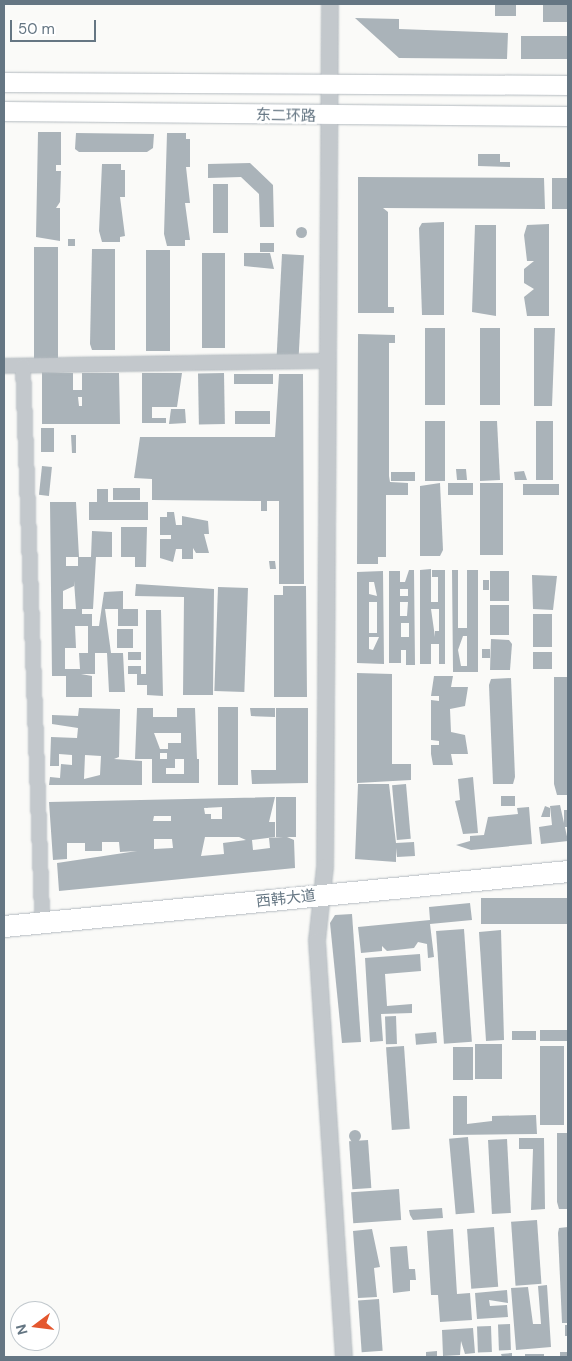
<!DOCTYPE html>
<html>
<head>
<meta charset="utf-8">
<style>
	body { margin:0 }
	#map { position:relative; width:572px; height:1361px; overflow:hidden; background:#fafaf8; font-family:"DM Sans","Noto Sans SC",sans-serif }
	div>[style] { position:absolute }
	.building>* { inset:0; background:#aab3b9; transform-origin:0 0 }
	.round { border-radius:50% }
	.roads { filter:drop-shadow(0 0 1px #b3babf) drop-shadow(0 0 1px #b3babf) }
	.minor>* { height:14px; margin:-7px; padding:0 7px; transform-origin:7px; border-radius:7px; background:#c3c8cc }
	.tertiary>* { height:16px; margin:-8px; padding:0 8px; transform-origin:8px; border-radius:8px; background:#c3c8cc }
	.secondary>* { height:19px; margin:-9.5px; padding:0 9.5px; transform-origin:9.5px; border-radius:9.5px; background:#fff }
	.primary>* { height:21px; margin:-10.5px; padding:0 10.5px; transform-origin:10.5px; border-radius:10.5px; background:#fff }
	span { translate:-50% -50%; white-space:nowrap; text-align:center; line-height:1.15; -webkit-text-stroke:5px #fff; paint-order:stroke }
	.street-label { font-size:15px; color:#657683 }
	.frame { position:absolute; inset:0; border:5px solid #657683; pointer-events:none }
	.north { position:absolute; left:10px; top:1301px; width:50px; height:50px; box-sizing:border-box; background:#fff; border:1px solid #c1c8cd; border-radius:50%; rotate:255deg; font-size:14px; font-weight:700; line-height:20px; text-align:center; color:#657683 }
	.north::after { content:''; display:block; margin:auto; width:18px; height:22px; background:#e4572e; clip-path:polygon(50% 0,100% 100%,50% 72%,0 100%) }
	.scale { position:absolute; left:10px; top:20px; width:86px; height:22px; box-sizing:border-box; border:2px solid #657683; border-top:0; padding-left:6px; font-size:15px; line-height:18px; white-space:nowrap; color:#657683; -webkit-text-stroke:4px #fff; paint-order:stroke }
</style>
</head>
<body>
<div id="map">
	<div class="building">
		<i style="left:495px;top:4px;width:21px;height:12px"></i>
		<i style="left:543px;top:4px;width:25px;height:18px"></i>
		<i style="clip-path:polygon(355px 18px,399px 19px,399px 29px,508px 33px,507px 59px,399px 58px)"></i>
		<i style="left:521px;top:36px;width:47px;height:23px"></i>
		<i style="clip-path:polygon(38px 132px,61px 132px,61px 165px,56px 165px,56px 171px,61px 171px,60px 202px,56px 208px,60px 208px,60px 241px,36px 237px)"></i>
		<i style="clip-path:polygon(76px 133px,154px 134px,153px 148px,147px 152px,79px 152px,75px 149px)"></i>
		<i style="clip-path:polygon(167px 133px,186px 133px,186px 139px,190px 139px,190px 167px,186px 167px,190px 203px,185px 203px,190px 240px,185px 240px,185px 246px,167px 246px,164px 234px)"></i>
		<i style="clip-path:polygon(478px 154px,500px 154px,500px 162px,510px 162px,510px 167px,478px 166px)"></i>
		<i style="clip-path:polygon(250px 163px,273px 185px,274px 227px,260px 227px,259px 194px,241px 177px,208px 178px,208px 164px)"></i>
		<i style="clip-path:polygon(102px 164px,121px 164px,121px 170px,125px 170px,125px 197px,120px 197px,125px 236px,120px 237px,120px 242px,102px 242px,99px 231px)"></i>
		<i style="clip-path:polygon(358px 177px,544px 178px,545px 209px,383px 208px,388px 212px,388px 307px,394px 307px,394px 313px,358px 313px)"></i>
		<i style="left:552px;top:178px;width:16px;height:31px"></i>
		<i style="left:213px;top:184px;width:15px;height:49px"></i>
		<i style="clip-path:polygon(444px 222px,444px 315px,422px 315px,419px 228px,422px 223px)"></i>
		<i style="clip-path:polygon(549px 224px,549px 316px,527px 316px,524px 297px,534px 289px,524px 283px,524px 269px,534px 261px,527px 261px,524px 235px,527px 225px)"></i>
		<i style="clip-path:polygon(475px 225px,496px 225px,496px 316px,472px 312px)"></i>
		<i class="round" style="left:295.5px;top:226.5px;width:11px;height:11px"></i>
		<i style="left:68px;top:239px;width:7px;height:7px"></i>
		<i style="left:260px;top:243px;width:14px;height:9px"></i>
		<i style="left:34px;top:247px;width:24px;height:113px"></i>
		<i style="clip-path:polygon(92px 249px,115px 249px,115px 350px,92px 350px,90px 344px)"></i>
		<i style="left:146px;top:250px;width:24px;height:101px"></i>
		<i style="left:202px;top:253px;width:23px;height:95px"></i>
		<i style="clip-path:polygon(244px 253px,270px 253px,274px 269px,244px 266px)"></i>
		<i style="left:282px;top:254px;width:22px;height:109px;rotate:3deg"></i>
		<i style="left:425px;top:328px;width:20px;height:77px"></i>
		<i style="left:480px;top:328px;width:20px;height:77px"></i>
		<i style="clip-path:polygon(534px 328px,555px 328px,552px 406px,534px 406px)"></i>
		<i style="clip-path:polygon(358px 334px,395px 335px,395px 343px,389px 343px,389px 476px,390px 482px,408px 483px,408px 495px,386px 495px,386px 557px,378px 557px,378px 564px,357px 564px)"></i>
		<i style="clip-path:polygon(evenodd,42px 372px,73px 373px,73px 390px,82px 390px,82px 373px,119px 373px,120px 424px,42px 424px,42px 372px,78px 397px,82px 397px,82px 406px,79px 406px,78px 397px)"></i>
		<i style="clip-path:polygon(142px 373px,182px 373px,177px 407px,152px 407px,152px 418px,166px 418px,166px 423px,142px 423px)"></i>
		<i style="left:224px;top:373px;width:51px;height:26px;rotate:89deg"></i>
		<i style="left:234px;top:374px;width:39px;height:10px"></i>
		<i style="clip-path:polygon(279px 374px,303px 374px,304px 584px,279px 584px,279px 501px,267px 501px,267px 511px,261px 511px,261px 501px,152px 500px,152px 479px,134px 478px,140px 437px,275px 437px)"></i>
		<i style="clip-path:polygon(171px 409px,185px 409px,186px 423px,169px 424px)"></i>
		<i style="left:235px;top:411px;width:35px;height:13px"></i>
		<i style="left:425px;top:421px;width:20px;height:60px"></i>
		<i style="clip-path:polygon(480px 421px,497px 421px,500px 480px,480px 481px)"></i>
		<i style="left:536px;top:421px;width:17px;height:59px"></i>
		<i style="left:41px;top:428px;width:13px;height:24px"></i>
		<i style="clip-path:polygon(71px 435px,76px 435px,76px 453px,72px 453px)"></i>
		<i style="left:42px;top:466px;width:10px;height:29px;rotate:6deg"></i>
		<i style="clip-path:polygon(456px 469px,466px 469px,467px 480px,457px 480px)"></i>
		<i style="clip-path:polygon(524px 471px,527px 480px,515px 480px,514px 472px)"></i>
		<i style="left:391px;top:472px;width:24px;height:9px"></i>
		<i style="clip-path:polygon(440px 483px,443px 550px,440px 556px,420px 556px,420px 486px)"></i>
		<i style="left:473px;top:483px;width:12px;height:25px;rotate:90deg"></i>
		<i style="left:503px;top:483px;width:72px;height:23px;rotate:90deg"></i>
		<i style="left:523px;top:484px;width:36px;height:11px"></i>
		<i style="left:113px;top:488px;width:27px;height:12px"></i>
		<i style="clip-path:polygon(97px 489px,108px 489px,108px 502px,148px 502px,148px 520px,89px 520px,89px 502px,97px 502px)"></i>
		<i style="clip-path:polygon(evenodd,50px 502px,76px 502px,79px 557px,66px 557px,66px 566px,78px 566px,78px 557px,91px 557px,92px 531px,112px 532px,112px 557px,96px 557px,93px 609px,82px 609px,82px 614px,92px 614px,92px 626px,99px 626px,104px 592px,123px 591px,123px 609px,138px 609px,138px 626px,118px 626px,118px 609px,105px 609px,111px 653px,123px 653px,125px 692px,109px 692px,107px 653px,95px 653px,95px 674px,81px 674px,92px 676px,92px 697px,66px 697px,66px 676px,52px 676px,50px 502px,74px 581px,76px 609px,63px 609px,63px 591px,74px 586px,74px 581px,50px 502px,75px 626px,88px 626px,88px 653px,79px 653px,80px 669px,65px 669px,65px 648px,76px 648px,75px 626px)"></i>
		<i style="clip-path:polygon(167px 512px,174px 512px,176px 525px,182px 525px,182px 516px,208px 521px,209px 534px,204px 534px,209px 553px,196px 553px,193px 548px,193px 559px,182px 559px,182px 549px,176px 549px,173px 562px,160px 558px,160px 539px,171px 539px,171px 535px,160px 535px,160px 517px,167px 517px)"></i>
		<i style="clip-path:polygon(121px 527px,147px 527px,146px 567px,135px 567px,135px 557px,121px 557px)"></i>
		<i style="clip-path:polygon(269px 561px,275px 561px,276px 569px,270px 569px)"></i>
		<i style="clip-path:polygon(evenodd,431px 569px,431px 602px,438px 602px,438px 577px,432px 577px,432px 570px,445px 570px,445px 664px,439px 664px,439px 644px,431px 644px,431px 664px,420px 664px,420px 570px,431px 569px,431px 609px,439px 609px,439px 631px,435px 631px,435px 637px,431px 609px)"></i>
		<i style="clip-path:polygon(evenodd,409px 570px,414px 570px,415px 665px,406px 665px,406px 650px,401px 650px,401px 663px,389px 663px,389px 571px,400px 571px,400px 582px,405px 582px,409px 570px,400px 589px,408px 589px,408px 596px,400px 596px,400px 589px,409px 570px,400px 602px,408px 602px,407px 616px,400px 616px,400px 602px,409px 570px,401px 623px,409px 623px,409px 637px,401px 637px,401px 623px)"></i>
		<i style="clip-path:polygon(evenodd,452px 570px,458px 570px,458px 628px,467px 628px,467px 570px,478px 570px,478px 672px,453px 672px,452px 570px,463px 636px,467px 636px,467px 666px,461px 666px,458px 650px,463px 636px)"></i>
		<i style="clip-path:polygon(evenodd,383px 571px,384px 664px,357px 663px,357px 572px,383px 571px,369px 582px,374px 582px,377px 596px,369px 594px,369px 582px,383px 571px,369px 602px,377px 602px,377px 633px,369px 633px,369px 602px,383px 571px,369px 637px,379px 637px,373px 650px,369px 649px,369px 637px)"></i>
		<i style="left:490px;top:571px;width:19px;height:30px"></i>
		<i style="clip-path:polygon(532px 575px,557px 576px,553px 610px,533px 609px)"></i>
		<i style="left:483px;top:580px;width:6px;height:10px"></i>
		<i style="clip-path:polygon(136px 584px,214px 589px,213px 695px,183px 695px,184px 597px,135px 596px)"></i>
		<i style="clip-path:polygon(283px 586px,306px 586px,307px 697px,274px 697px,274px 595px,283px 595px)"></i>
		<i style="left:218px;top:587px;width:30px;height:104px;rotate:2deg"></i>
		<i style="left:490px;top:605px;width:19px;height:30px"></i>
		<i style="clip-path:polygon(146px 610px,161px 610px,163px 696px,147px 695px,147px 685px,137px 685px,137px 674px,128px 674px,128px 666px,141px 666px,141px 674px,146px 674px)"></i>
		<i style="left:533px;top:614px;width:19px;height:33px"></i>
		<i style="left:117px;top:629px;width:16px;height:19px"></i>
		<i style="clip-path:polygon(491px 639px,509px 640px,512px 644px,510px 670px,490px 670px)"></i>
		<i style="left:482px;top:649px;width:8px;height:9px"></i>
		<i style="left:141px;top:652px;width:8px;height:13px;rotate:90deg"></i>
		<i style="left:533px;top:652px;width:19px;height:17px"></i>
		<i style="clip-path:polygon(357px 673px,392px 674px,392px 764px,411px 764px,411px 780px,357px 783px)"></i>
		<i style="clip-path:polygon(434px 676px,453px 676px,451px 687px,468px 687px,465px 706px,450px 709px,451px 732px,465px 735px,468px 754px,451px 754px,453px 765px,433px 765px,431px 754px,431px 745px,439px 745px,439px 741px,431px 740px,431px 700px,439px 701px,439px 696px,431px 696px)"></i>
		<i style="clip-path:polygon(554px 677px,568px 677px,568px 795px,557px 795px,554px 784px)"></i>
		<i style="clip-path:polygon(511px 678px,515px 777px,513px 784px,493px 784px,489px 685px,491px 679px)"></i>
		<i style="left:218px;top:707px;width:20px;height:78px"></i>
		<i style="clip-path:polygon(evenodd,79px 708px,120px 709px,119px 757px,114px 759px,142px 761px,142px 785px,49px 785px,50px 777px,60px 778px,61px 764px,72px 765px,72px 755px,59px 754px,59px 766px,50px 766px,51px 737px,77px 738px,78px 728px,52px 724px,52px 715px,78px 716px,79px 708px,85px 755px,101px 756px,100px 775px,84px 779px,85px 755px)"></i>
		<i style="clip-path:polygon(evenodd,137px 708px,153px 708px,153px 717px,177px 717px,177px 708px,195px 708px,197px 759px,187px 759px,199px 759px,199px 783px,152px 783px,152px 759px,135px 759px,137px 708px,154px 733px,181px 733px,181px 743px,168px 743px,168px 749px,160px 749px,154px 733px,137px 708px,160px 753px,167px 753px,167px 759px,160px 759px,160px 753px,137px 708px,175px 759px,184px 759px,184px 774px,166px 774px,166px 768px,175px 768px,175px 759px)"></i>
		<i style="clip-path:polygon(250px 708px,275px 708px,275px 717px,251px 716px)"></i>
		<i style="clip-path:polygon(276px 708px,308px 708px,308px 783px,252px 784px,251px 770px,276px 770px)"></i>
		<i style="clip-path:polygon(473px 777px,478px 833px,463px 834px,455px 801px,460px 800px,458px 779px)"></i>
		<i style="clip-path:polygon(358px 784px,389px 784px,396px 843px,414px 842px,415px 856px,397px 857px,396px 848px,396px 862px,355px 859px)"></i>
		<i style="left:406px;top:784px;width:55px;height:14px;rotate:85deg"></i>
		<i style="left:515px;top:796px;width:10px;height:14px;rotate:90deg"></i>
		<i style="clip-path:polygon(evenodd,275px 797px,269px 822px,275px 822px,275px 837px,252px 840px,253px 850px,270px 848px,269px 838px,283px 837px,276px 837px,276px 797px,296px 797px,296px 837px,287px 837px,294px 840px,295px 868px,59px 891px,57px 863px,137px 851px,120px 852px,119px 842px,102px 842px,102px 851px,85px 851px,85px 843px,67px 843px,67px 859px,53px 860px,49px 802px,275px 797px,222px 807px,222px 819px,211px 819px,211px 814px,205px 814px,204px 808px,222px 807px,275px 797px,154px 816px,171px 816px,171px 821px,153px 821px,154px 816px,275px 797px,205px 837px,239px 837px,246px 840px,223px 843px,224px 854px,201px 856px,205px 837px,275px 797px,154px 839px,172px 839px,173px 848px,154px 849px,154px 839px)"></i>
		<i style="clip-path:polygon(560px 805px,568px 841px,541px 844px,539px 827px,552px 825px,550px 806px)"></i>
		<i style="clip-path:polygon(545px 806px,550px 808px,550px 817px,541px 817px)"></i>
		<i style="clip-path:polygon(529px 807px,532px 844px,471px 850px,456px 845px,470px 841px,470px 836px,484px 835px,488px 817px,518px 814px,517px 808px)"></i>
		<i style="left:568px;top:810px;width:17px;height:4px;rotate:90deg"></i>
		<i style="left:568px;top:898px;width:26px;height:87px;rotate:90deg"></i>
		<i style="clip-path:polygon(470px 903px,472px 920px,430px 924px,434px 957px,428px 958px,427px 944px,418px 942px,414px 948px,387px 951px,382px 946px,382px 951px,361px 953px,358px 927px,430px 920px,429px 907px)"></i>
		<i style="clip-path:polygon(352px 914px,361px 1042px,342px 1043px,330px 923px,335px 915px)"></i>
		<i style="left:464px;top:929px;width:113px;height:28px;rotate:86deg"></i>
		<i style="clip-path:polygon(501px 930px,504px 1040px,486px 1041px,479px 932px)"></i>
		<i style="clip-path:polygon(420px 954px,421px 971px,385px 974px,387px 1006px,412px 1004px,412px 1013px,381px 1014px,383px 1041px,370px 1042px,365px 958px)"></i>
		<i style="left:396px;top:1016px;width:28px;height:11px;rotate:88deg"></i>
		<i style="left:568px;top:1030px;width:11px;height:28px;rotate:90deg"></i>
		<i style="left:536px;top:1031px;width:9px;height:24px;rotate:90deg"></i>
		<i style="left:436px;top:1032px;width:11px;height:21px;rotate:85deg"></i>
		<i style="left:475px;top:1044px;width:27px;height:35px"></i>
		<i style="left:404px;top:1046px;width:83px;height:18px;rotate:86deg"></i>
		<i style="left:540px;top:1046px;width:24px;height:79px"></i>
		<i style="left:453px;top:1047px;width:20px;height:33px"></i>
		<i style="clip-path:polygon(453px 1096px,467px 1096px,467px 1124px,492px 1121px,492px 1116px,536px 1115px,537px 1134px,453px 1135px)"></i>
		<i class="round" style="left:349px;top:1130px;width:12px;height:12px"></i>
		<i style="clip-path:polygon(557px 1133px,568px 1133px,568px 1209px,559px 1209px,557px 1202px)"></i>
		<i style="left:468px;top:1137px;width:76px;height:19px;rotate:85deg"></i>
		<i style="clip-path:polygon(519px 1138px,544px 1138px,545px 1209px,531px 1210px,533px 1149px,519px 1149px)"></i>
		<i style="left:507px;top:1139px;width:74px;height:19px;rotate:87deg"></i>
		<i style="left:368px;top:1140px;width:48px;height:19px;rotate:86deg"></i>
		<i style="left:399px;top:1189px;width:31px;height:48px;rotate:86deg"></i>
		<i style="clip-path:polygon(442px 1208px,443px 1218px,413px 1220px,410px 1215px,409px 1210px)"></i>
		<i style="left:537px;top:1220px;width:64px;height:26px;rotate:86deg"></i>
		<i style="left:494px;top:1227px;width:60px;height:27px;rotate:86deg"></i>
		<i style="clip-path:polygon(568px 1227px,568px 1323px,562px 1323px,558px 1233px,559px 1228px)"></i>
		<i style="clip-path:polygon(372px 1229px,380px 1267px,374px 1268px,377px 1297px,358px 1298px,353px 1231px)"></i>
		<i style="clip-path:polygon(453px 1229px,457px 1294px,470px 1293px,472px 1320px,440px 1322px,438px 1295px,431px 1295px,427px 1231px)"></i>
		<i style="clip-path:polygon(407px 1246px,409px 1269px,415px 1269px,416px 1280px,410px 1280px,410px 1291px,393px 1293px,390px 1247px)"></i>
		<i style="clip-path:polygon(547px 1285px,551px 1347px,516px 1350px,511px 1288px,528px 1287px,533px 1324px,541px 1324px,538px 1286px)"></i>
		<i style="clip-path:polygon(507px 1290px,508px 1303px,489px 1300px,490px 1306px,507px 1305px,508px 1317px,477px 1319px,475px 1293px)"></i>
		<i style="left:379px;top:1299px;width:52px;height:21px;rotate:86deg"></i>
		<i style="left:510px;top:1324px;width:26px;height:12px;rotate:88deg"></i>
		<i style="left:565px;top:1325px;width:3px;height:11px"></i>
		<i style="left:491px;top:1326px;width:26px;height:14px;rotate:88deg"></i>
		<i style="clip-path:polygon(473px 1328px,475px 1353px,465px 1354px,461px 1341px,460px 1355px,443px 1356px,442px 1330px)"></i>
		<i style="clip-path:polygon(437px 1351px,437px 1356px,426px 1356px,426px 1352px)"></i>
		<i style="left:560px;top:1352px;width:8px;height:5px"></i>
		<i style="clip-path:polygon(512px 1353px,512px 1357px,502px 1357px,501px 1354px)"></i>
		<i style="left:525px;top:1354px;width:19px;height:3px"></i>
	</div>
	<div class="roads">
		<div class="minor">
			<i style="left:4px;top:366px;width:325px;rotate:-0.9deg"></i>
			<i style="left:23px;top:366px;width:547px;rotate:88.01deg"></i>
		</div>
		<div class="tertiary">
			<i style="left:330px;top:4px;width:863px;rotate:90.33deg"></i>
			<i style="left:325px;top:867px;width:74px;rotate:96.2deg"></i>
			<i style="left:317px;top:941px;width:417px;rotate:86.3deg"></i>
		</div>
		<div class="secondary">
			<i style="left:4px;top:82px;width:564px;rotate:0.3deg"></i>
			<i style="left:4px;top:111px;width:564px;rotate:0.51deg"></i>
		</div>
		<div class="primary">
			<i style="left:4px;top:926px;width:567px;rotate:-5.57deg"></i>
		</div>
	</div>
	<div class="street-label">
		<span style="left:286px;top:116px;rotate:1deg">东二环路</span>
		<span style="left:286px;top:899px;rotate:-6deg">西韩大道</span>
	</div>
	<div class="frame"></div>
	<div class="north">N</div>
	<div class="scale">50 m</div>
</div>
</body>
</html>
